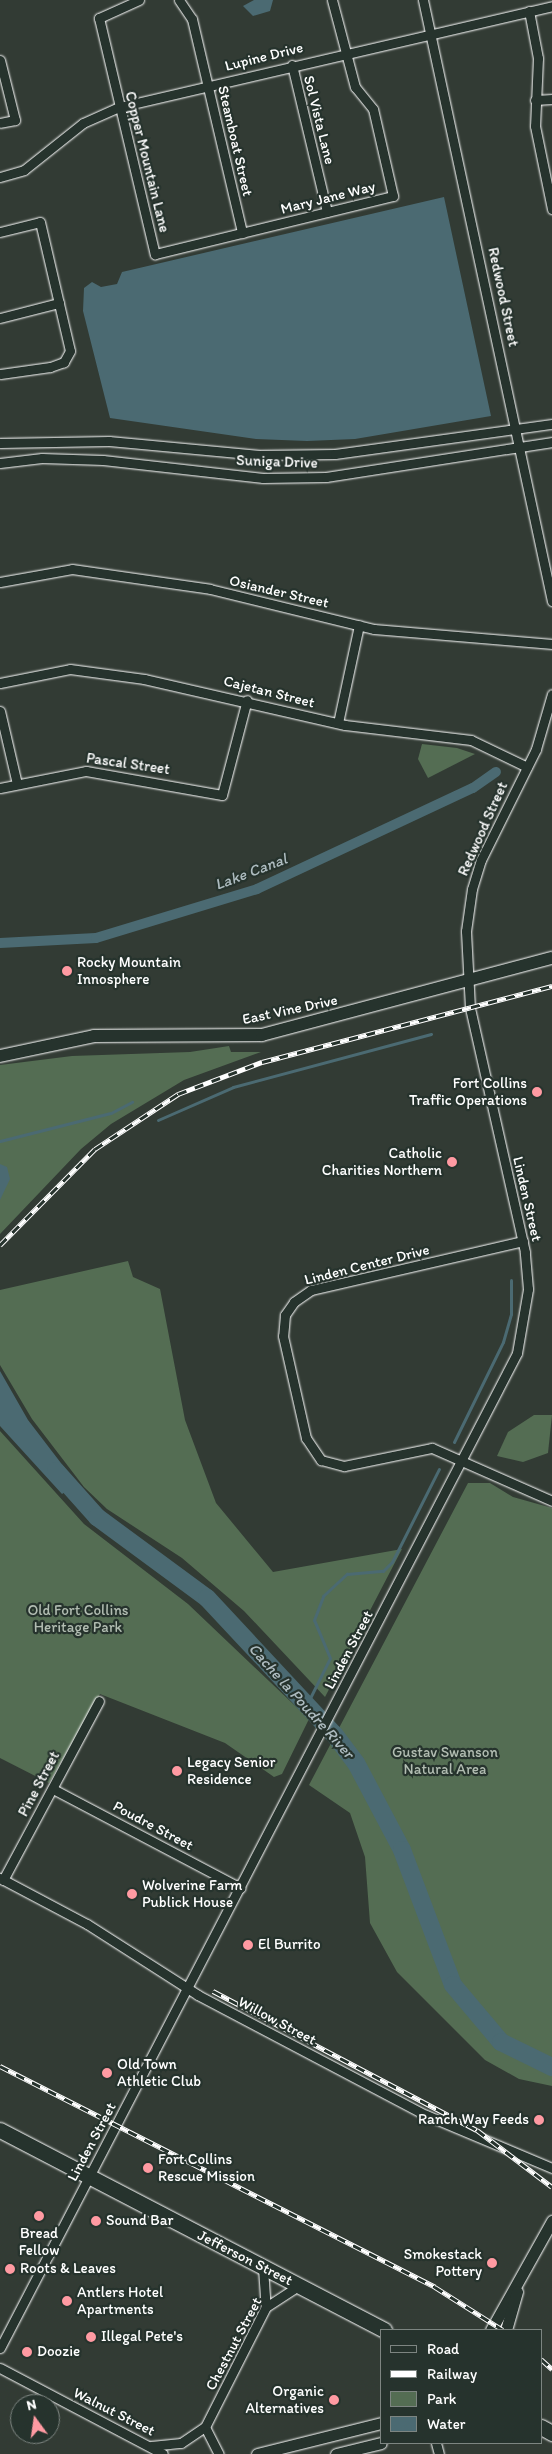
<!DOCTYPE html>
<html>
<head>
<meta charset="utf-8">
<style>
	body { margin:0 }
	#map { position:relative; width:552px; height:2454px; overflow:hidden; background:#323b34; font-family:Itim,sans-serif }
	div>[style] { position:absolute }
	.green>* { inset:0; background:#546d53 }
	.water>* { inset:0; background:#4b6a72 }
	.stream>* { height:3px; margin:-1.5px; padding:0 1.5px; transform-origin:1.5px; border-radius:1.5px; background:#4b6a72 }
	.canal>* { height:10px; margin:-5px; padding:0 5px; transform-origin:5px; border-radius:5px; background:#4b6a72 }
	.river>* { height:18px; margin:-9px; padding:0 9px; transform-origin:9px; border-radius:9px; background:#4b6a72 }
	.roads { filter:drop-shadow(0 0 1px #fff) drop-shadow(0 0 1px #fff) }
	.minor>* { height:9px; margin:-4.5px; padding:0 4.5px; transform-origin:4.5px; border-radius:4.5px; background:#26332d }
	.tertiary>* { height:11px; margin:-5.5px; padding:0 5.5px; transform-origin:5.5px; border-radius:5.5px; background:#26332d }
	.secondary>* { height:12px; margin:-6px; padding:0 6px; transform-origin:6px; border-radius:6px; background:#26332d }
	.trunk>* { height:15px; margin:-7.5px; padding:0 7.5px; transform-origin:7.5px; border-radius:7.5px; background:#26332d }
	.rail>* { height:5px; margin-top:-2.5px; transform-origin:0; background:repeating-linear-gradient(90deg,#26332d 0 9px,#fff 0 18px); box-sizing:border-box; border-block:1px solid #fff }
	.dots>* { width:14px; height:14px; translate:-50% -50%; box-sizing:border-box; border:2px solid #26332d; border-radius:50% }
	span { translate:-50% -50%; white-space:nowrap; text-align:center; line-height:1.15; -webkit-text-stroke:4.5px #26332d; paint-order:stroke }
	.street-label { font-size:15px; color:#fff }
	.poi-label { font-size:15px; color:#fff }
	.left { translate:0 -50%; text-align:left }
	.right { translate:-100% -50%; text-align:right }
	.park-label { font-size:15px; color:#b2bdb2 }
	.water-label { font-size:16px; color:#aebcc0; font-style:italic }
	.legend { position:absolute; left:380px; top:2329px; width:162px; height:115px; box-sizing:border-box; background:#26332d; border:1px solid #7d8581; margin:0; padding:6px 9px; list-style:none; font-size:15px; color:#fff }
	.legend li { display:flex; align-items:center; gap:10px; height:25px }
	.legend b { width:25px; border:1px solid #7d8581 }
	.north { position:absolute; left:10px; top:2394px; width:50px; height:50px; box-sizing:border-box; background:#26332d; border:1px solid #7d8581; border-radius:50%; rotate:346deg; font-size:14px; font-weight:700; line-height:20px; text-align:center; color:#fff }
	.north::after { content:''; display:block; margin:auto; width:18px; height:22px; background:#ff9aa2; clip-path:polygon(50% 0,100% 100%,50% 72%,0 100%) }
</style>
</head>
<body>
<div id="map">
	<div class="green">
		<i style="clip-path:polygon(422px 744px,457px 748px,475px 754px,428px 778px,418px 759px)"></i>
		<i style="clip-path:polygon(229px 1046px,231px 1052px,261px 1052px,184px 1080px,111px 1124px,81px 1149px,0 1234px,0 1065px,72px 1056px,190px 1052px)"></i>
		<i style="clip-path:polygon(128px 1261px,133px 1277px,160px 1289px,185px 1420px,216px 1503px,273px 1572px,402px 1549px,325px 1697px,244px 1611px,182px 1558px,107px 1509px,84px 1487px,32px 1419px,0 1365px,0 1290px)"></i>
		<i style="clip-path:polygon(534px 1415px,552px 1415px,548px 1453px,523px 1462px,497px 1456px,508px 1432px)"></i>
		<i style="clip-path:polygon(0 1431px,84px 1524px,188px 1604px,309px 1719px,282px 1774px,274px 1777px,225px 1743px,100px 1694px,49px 1783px,0 1758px)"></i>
		<i style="clip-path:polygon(468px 1483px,490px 1483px,513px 1497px,552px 1508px,552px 2086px,519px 2079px,485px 2060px,397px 1972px,370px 1923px,365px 1857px,350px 1813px,309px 1785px)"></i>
	</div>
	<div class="water">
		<i style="clip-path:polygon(254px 0,273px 0,270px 11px,253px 16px,243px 6px)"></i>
		<i style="clip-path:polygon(444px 197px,491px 416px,355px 439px,307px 441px,256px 439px,110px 418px,83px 311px,84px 288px,92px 282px,101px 287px,117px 284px,122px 272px)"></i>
		<i style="clip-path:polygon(0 1164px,7px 1167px,10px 1179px,0 1200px)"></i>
		<i style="clip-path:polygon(0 1371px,28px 1420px,77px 1484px,62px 1494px,0 1426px)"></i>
	</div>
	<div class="stream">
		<i style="left:158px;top:1120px;width:82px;rotate:-23.7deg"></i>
		<i style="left:233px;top:1087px;width:205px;rotate:-15deg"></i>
		<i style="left:0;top:1141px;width:114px;rotate:-14.2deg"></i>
		<i style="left:111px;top:1113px;width:24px;rotate:-28deg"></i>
		<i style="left:454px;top:1442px;width:111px;rotate:-63.9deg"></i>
		<i style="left:503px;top:1342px;width:29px;rotate:-74deg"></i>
		<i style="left:511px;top:1314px;width:34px;rotate:-90deg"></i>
		<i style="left:307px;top:1704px;width:51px;rotate:-63.4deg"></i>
		<i style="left:330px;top:1658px;width:41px;rotate:-112.8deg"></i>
		<i style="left:314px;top:1620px;width:26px;rotate:-69deg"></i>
		<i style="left:323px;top:1596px;width:33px;rotate:-43deg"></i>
		<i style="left:347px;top:1574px;width:36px;rotate:-5deg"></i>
		<i style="left:383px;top:1571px;width:13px;rotate:-45deg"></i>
		<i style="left:392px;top:1562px;width:104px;rotate:-63.2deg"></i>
	</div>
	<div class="canal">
		<i style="left:0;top:943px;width:96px;rotate:-3deg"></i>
		<i style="left:96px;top:938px;width:168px;rotate:-16.9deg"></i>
		<i style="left:257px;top:889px;width:238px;rotate:-25.1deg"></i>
		<i style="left:473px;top:788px;width:28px;rotate:-35deg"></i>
	</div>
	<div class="river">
		<i style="left:56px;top:1471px;width:62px;rotate:48.3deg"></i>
		<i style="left:97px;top:1517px;width:137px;rotate:36.4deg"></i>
		<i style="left:207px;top:1598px;width:186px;rotate:47deg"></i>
		<i style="left:334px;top:1734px;width:36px;rotate:53deg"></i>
		<i style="left:356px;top:1763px;width:98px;rotate:62.1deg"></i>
		<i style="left:402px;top:1850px;width:144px;rotate:69.3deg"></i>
		<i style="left:453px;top:1985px;width:75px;rotate:49.9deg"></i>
		<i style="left:501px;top:2042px;width:57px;rotate:26.1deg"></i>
	</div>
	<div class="roads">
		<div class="minor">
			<i style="left:139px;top:0;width:44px;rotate:155.8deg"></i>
			<i style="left:99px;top:18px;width:243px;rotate:76.7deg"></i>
			<i style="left:155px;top:254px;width:245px;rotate:-13.7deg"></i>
			<i style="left:393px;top:196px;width:89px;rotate:-102.9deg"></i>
			<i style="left:373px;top:109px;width:28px;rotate:-129deg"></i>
			<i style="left:355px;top:87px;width:90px;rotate:-104.8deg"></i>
			<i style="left:179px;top:0;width:23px;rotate:56deg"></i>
			<i style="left:192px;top:19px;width:220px;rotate:76.8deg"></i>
			<i style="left:423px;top:0;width:615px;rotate:77.89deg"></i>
			<i style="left:529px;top:11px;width:48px;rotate:79.2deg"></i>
			<i style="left:538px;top:58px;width:68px;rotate:92.5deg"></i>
			<i style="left:535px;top:126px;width:85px;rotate:78.4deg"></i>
			<i style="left:0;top:60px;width:62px;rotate:76deg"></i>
			<i style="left:15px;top:120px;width:15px;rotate:169deg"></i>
			<i style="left:292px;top:65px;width:151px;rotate:76.6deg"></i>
			<i style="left:535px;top:100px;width:17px;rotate:-3deg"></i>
			<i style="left:0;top:177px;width:25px;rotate:-16deg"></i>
			<i style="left:24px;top:170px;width:75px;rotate:-38.5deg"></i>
			<i style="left:83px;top:123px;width:39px;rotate:-24deg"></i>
			<i style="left:119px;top:107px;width:445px;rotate:-13.1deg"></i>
			<i style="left:0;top:232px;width:41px;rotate:-14deg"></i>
			<i style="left:40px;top:222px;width:132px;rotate:76.9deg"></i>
			<i style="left:70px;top:351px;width:13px;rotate:119deg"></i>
			<i style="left:64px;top:362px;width:15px;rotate:160deg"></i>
			<i style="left:50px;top:367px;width:50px;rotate:172deg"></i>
			<i style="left:0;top:318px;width:61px;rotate:-14.3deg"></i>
			<i style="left:0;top:443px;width:109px;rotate:-1.1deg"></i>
			<i style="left:109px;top:441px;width:151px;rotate:5.3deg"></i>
			<i style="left:259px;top:455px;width:76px;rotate:-0.8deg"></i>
			<i style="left:335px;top:454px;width:219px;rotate:-7.9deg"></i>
			<i style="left:0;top:463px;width:42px;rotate:-6.8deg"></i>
			<i style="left:42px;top:458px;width:61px;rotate:1.9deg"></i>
			<i style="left:103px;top:460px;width:161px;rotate:6.4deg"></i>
			<i style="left:263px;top:478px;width:63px;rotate:-0.9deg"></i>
			<i style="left:326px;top:477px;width:229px;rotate:-8.8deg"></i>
			<i style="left:0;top:582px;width:73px;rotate:-10.2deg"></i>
			<i style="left:72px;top:569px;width:139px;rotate:8.2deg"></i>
			<i style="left:210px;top:589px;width:169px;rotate:13.7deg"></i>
			<i style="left:374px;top:629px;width:179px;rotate:4.8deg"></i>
			<i style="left:0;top:683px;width:71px;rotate:-11.3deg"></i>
			<i style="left:70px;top:669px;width:75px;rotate:7.7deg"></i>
			<i style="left:144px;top:679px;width:206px;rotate:12.9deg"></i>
			<i style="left:345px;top:725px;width:127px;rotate:6.8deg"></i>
			<i style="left:471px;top:740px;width:62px;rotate:25.7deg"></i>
			<i style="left:0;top:711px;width:75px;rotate:76.9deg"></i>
			<i style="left:338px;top:723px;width:100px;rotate:-77.9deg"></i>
			<i style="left:0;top:788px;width:88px;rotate:-11.2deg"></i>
			<i style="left:86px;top:771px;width:138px;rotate:10deg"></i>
			<i style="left:222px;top:795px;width:98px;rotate:-75.3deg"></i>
			<i style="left:523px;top:1241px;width:218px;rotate:167deg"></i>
			<i style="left:311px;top:1290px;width:21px;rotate:145deg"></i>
			<i style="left:294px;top:1302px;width:16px;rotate:125deg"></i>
			<i style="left:285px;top:1315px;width:21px;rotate:95deg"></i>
			<i style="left:283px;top:1336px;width:105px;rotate:77.3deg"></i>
			<i style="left:306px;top:1438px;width:27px;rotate:56deg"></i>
			<i style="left:321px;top:1460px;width:24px;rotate:15deg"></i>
			<i style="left:344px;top:1466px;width:90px;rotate:-11.6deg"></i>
			<i style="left:432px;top:1448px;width:131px;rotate:23.8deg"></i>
			<i style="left:53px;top:1789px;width:212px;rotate:27.8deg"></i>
			<i style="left:0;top:1878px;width:98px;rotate:27.9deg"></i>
			<i style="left:87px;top:1924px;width:132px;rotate:32.6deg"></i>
			<i style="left:198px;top:1995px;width:258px;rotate:27.8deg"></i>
			<i style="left:426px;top:2115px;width:137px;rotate:22.8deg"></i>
			<i style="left:3px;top:1880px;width:203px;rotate:-61.8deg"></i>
			<i style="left:263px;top:2268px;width:39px;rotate:86deg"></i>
			<i style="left:0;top:2348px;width:1121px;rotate:-62.54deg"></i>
			<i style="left:517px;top:1353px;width:65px;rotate:-80.2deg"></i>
			<i style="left:528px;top:1289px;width:37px;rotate:-95deg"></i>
			<i style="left:525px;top:1252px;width:250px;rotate:-102.7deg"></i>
			<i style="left:470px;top:1008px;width:77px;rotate:-93deg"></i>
			<i style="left:466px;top:931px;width:42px;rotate:-81.9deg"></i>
			<i style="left:472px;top:889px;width:30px;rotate:-73deg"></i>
			<i style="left:481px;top:860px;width:124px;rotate:-63.6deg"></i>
			<i style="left:536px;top:749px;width:57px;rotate:-73.8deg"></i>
			<i style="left:0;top:2368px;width:184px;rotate:27.8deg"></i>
			<i style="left:205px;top:2427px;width:30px;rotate:63deg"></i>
			<i style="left:436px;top:2443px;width:11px;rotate:75deg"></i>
			<i style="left:151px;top:2446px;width:30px;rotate:-6deg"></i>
			<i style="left:181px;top:2443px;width:29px;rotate:-34deg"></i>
			<i style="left:205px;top:2427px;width:135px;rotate:-63.1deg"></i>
			<i style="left:266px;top:2307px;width:38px;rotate:-33deg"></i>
		</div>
		<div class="tertiary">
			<i style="left:491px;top:2330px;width:125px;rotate:-60.8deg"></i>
			<i style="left:506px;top:2330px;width:40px;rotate:-74deg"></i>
			<i style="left:257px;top:2454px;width:128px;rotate:-14deg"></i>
			<i style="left:336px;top:2454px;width:46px;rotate:-13.7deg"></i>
		</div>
		<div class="secondary">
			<i style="left:0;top:1056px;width:96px;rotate:-12deg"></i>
			<i style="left:94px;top:1036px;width:168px;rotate:-0.3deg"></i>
			<i style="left:262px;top:1035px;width:300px;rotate:-14.9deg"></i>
		</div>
		<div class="trunk">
			<i style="left:0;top:2130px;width:433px;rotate:27.5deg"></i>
			<i style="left:541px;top:2427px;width:13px;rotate:29deg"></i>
		</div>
	</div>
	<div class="rail">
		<i style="left:0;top:1245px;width:135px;rotate:-45.3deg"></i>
		<i style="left:95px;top:1149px;width:100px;rotate:-33.5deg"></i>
		<i style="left:178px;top:1094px;width:90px;rotate:-20.9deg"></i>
		<i style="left:262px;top:1062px;width:300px;rotate:-14.7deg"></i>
		<i style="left:213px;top:1991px;width:298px;rotate:27.8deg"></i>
		<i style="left:477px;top:2130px;width:94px;rotate:37.2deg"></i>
		<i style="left:0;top:2066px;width:488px;rotate:26.9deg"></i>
		<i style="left:435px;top:2287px;width:80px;rotate:32.3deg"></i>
		<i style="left:541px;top:2359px;width:15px;rotate:42deg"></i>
	</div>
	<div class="dots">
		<i style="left:67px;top:971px;background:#ff9aa2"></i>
		<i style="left:537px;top:1092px;background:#ff9aa2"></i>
		<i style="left:452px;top:1162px;background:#ff9aa2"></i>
		<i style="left:177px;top:1771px;background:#ff9aa2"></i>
		<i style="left:132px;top:1894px;background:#ff9aa2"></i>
		<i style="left:248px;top:1945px;background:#ff9aa2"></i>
		<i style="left:107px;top:2073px;background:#ff9aa2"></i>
		<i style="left:539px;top:2120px;background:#ff9aa2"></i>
		<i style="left:148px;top:2168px;background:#ff9aa2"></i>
		<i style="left:39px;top:2216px;background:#ff9aa2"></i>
		<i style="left:96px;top:2221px;background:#ff9aa2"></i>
		<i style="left:492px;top:2263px;background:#ff9aa2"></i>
		<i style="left:10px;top:2269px;background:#ff9aa2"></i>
		<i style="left:67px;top:2301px;background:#ff9aa2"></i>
		<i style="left:91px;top:2337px;background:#ff9aa2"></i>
		<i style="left:27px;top:2352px;background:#ff9aa2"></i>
		<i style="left:334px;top:2400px;background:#ff9aa2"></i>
	</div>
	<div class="street-label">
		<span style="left:264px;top:57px;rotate:-14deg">Lupine Drive</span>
		<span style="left:319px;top:120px;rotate:76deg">Sol Vista Lane</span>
		<span style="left:235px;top:141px;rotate:77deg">Steamboat Street</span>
		<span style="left:147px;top:162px;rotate:76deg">Copper Mountain Lane</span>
		<span style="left:328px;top:198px;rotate:-14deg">Mary Jane Way</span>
		<span style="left:503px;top:297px;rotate:78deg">Redwood Street</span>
		<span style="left:277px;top:462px;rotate:2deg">Suniga Drive</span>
		<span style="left:279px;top:592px;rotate:13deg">Osiander Street</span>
		<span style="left:269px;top:692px;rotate:14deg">Cajetan Street</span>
		<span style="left:128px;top:764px;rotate:8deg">Pascal Street</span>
		<span style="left:483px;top:829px;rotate:-66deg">Redwood Street</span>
		<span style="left:290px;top:1010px;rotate:-12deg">East Vine Drive</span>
		<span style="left:527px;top:1199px;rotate:77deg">Linden Street</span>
		<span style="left:367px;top:1265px;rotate:-14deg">Linden Center Drive</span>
		<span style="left:349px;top:1650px;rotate:-62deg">Linden Street</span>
		<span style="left:39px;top:1784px;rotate:-62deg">Pine Street</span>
		<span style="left:153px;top:1826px;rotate:28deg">Poudre Street</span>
		<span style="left:277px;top:2021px;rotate:28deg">Willow Street</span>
		<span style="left:92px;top:2142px;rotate:-62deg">Linden Street</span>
		<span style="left:245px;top:2258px;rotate:27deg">Jefferson Street</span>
		<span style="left:234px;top:2344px;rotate:-62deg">Chestnut Street</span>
		<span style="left:114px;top:2412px;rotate:27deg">Walnut Street</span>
	</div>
	<div class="poi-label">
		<span class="left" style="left:77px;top:971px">Rocky Mountain<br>Innosphere</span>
		<span class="right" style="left:527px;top:1092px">Fort Collins<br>Traffic Operations</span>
		<span class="right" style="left:442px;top:1162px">Catholic<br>Charities Northern</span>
		<span class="left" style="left:187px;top:1771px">Legacy Senior<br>Residence</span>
		<span class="left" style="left:142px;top:1894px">Wolverine Farm<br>Publick House</span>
		<span class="left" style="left:258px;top:1945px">El Burrito</span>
		<span class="left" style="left:117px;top:2073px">Old Town<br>Athletic Club</span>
		<span class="right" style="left:529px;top:2120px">Ranch Way Feeds</span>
		<span class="left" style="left:158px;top:2168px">Fort Collins<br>Rescue Mission</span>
		<span class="left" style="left:106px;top:2221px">Sound Bar</span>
		<span style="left:39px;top:2242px">Bread<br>Fellow</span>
		<span class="right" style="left:482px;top:2263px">Smokestack<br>Pottery</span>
		<span class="left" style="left:20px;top:2269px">Roots &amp; Leaves</span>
		<span class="left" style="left:77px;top:2301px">Antlers Hotel<br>Apartments</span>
		<span class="left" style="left:101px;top:2337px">Illegal Pete's</span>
		<span class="left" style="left:37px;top:2352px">Doozie</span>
		<span class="right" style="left:324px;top:2400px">Organic<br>Alternatives</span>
	</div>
	<div class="park-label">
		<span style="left:78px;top:1619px">Old Fort Collins<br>Heritage Park</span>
		<span style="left:445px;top:1761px">Gustav Swanson<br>Natural Area</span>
	</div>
	<div class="water-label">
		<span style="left:251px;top:872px;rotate:-21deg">Lake Canal</span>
		<span style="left:301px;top:1701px;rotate:48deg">Cache la Poudre River</span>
	</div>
	<ul class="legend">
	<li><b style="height:6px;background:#26332d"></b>Road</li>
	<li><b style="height:6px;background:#fff"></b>Railway</li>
	<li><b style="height:14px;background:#546d53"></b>Park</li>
	<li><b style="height:14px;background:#4b6a72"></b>Water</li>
	</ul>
	<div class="north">N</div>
</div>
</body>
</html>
